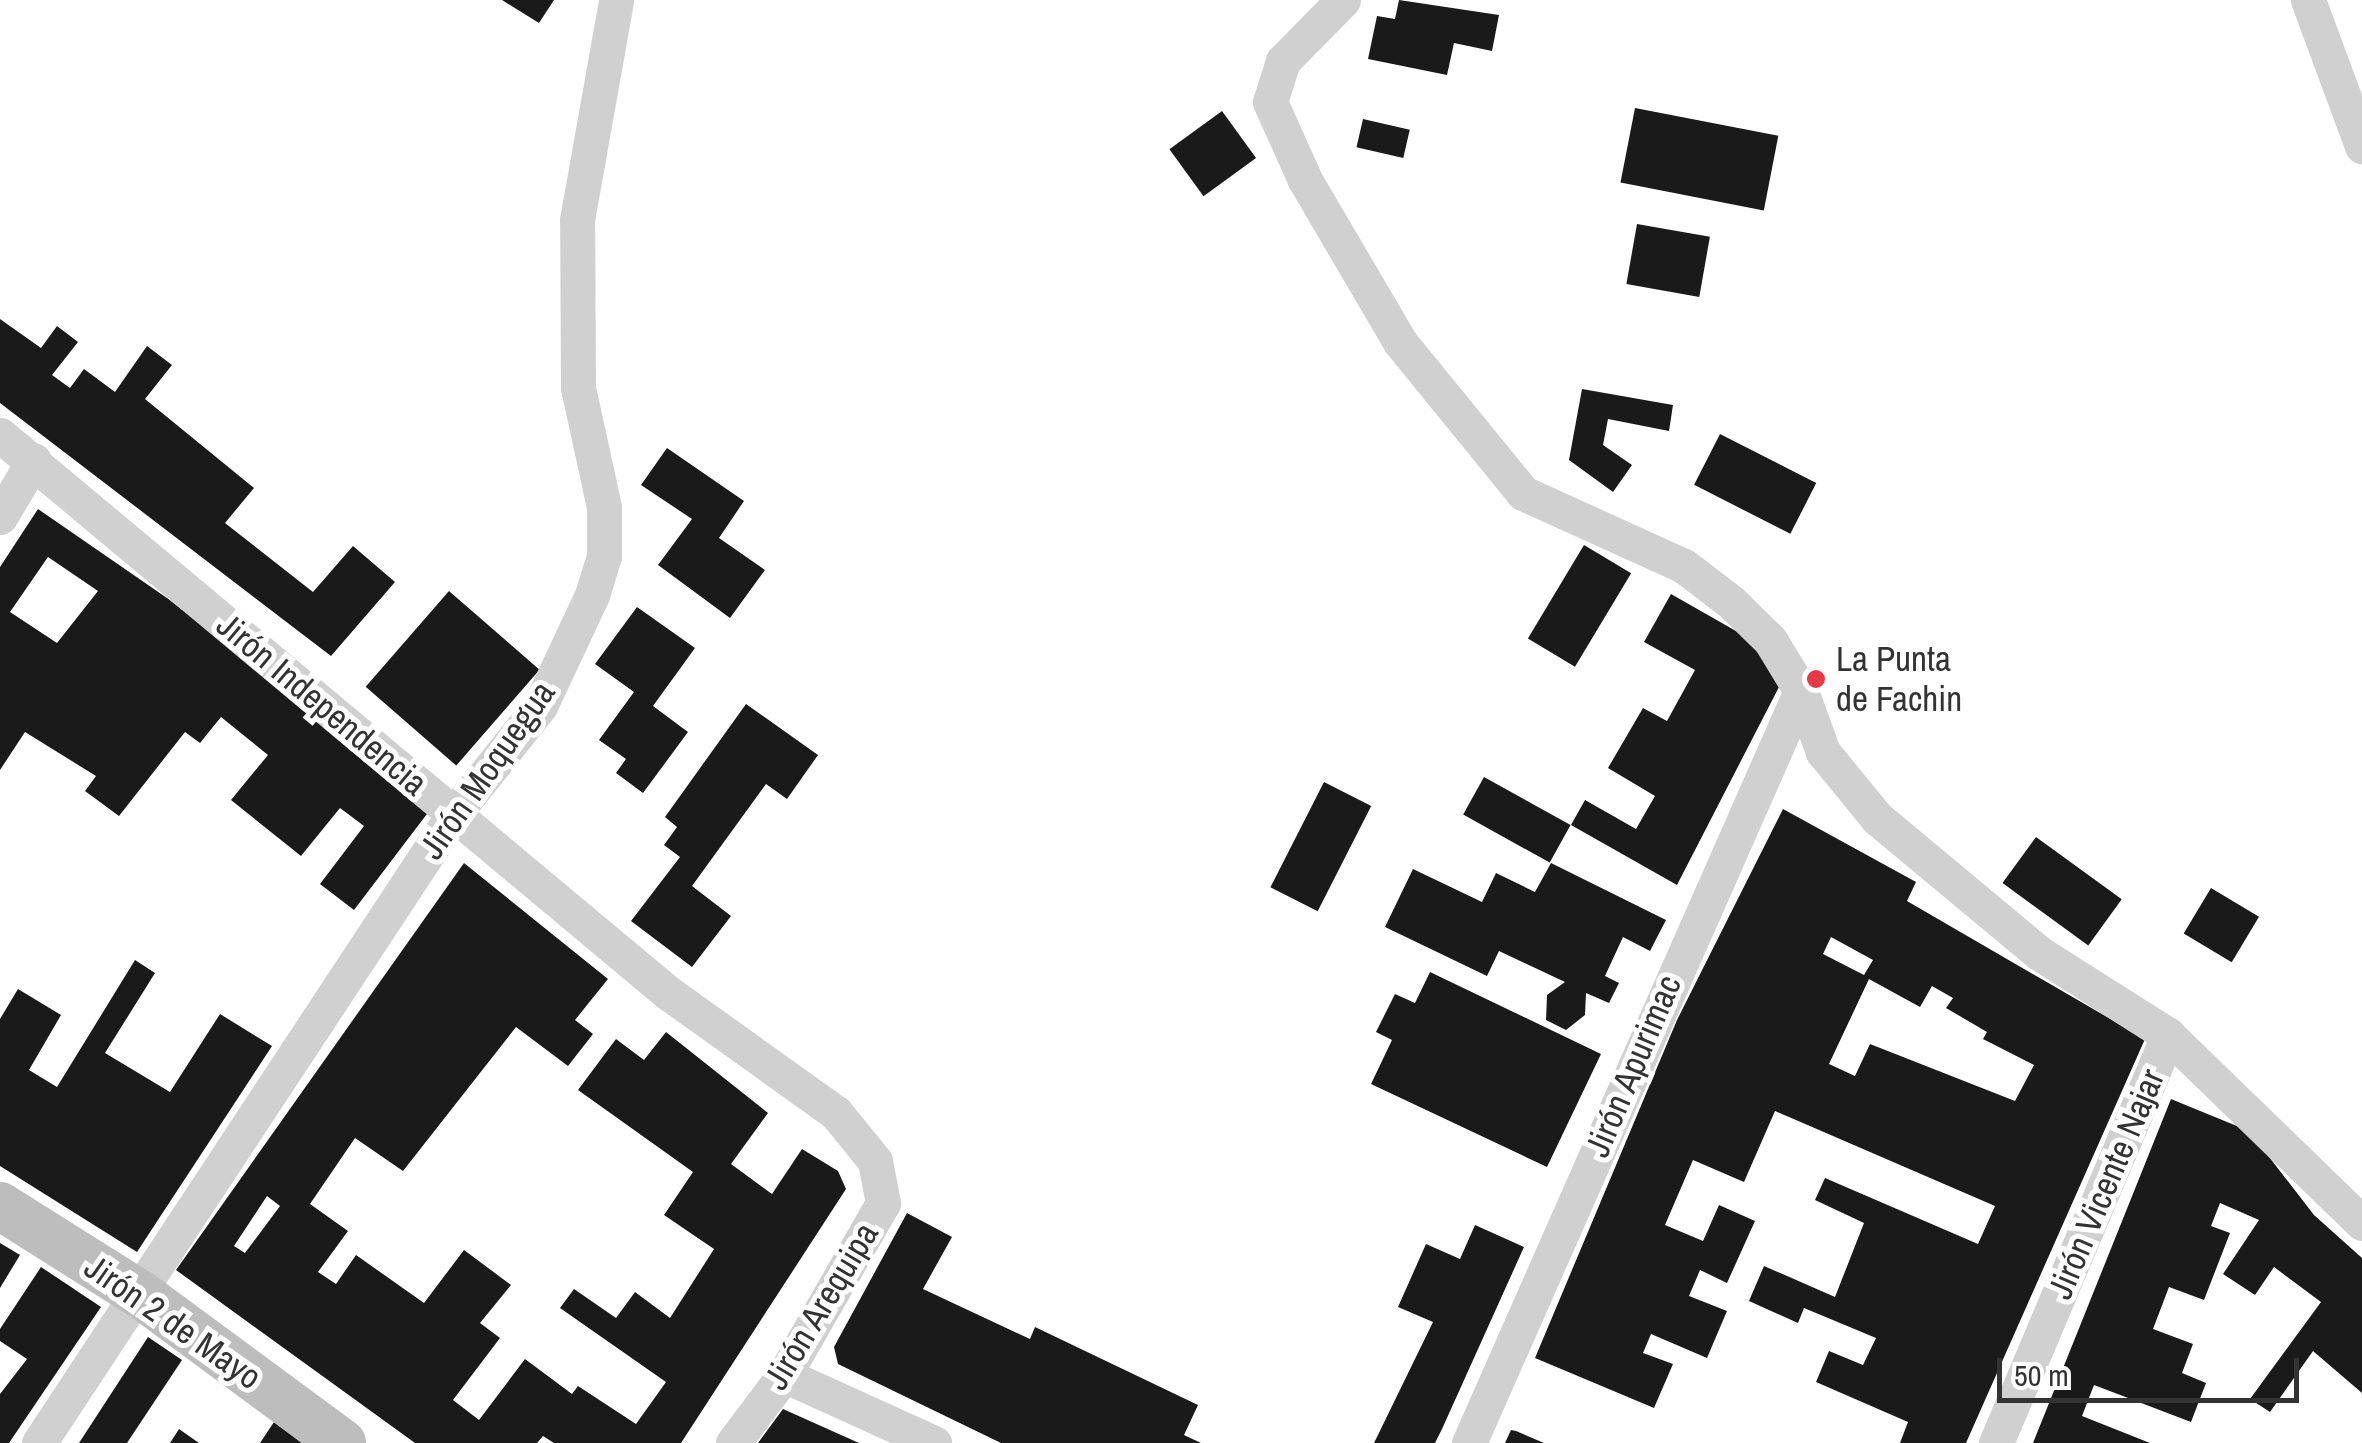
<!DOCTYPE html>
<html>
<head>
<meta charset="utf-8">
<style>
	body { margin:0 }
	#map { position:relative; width:2362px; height:1443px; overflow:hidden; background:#fff; font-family:"Archivo Narrow",sans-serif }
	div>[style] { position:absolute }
	.building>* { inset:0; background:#1a1a1a; transform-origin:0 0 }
	.street>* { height:35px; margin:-17.5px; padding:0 17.5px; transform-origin:17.5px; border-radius:17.5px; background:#d0d0d0 }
	.secondary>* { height:48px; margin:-24px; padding:0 24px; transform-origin:24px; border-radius:24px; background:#bdbdbd }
	.dots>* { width:28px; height:28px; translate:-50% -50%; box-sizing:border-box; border:5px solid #fff; border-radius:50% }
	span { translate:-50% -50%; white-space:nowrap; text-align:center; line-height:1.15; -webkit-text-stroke:10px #fff; paint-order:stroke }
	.poi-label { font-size:35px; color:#333 }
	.left { translate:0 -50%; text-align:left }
	.street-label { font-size:35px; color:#333 }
	.scale { position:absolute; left:1997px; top:1358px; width:302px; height:45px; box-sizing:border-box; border:5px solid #333; border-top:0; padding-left:12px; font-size:30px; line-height:35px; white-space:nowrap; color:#333; -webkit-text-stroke:8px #fff; paint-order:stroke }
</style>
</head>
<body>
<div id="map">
	<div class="building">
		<i style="clip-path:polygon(502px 0,554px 0,539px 23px)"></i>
		<i style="clip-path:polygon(1399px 0,1499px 15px,1492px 51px,1454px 43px,1447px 75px,1368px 59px,1377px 16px,1395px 19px)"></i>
		<i style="left:1635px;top:108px;width:146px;height:76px;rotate:11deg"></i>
		<i style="left:1222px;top:111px;width:58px;height:65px;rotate:54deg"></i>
		<i style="left:1363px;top:119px;width:48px;height:29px;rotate:13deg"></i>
		<i style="left:1637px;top:224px;width:74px;height:61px;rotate:10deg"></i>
		<i style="clip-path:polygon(0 319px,41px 348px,57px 326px,78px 342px,52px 375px,70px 388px,84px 369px,115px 392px,147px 346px,172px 365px,145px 399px,254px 488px,225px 523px,313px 592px,353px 546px,395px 582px,331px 656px,0 403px)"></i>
		<i style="clip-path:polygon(1582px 389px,1673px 405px,1669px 431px,1608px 419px,1603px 445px,1632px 465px,1613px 492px,1569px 460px)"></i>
		<i style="left:1720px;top:434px;width:108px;height:57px;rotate:27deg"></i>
		<i style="clip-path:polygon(667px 448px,744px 501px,719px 538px,765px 570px,730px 618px,658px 565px,692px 519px,641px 485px)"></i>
		<i style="clip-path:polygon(evenodd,38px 509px,167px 598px,433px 806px,354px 910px,320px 884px,364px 826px,340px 808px,301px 856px,231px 800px,268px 755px,221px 717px,200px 743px,185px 732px,119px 816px,85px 791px,96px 776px,25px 732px,0 770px,0 567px,38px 509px,48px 557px,98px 591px,57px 643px,10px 612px,48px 557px)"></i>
		<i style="left:1584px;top:545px;width:55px;height:109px;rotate:31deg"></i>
		<i style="left:449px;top:591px;width:120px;height:127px;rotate:41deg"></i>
		<i style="clip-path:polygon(1671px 594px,1757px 643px,1779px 687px,1677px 885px,1571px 825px,1585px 800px,1636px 829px,1655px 796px,1608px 768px,1643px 708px,1667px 721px,1695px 670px,1644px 642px)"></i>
		<i style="clip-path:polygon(637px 607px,695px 648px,653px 706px,688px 732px,643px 793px,616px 773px,626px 759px,599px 740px,634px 692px,595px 664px)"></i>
		<i style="clip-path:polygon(746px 704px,818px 755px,787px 799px,766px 784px,692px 886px,731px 916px,692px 967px,631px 921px,680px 857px,664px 845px,677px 827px,665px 817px)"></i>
		<i style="left:1484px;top:777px;width:99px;height:43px;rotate:29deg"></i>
		<i style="left:1324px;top:782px;width:53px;height:118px;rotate:27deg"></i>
		<i style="clip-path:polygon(evenodd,1783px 809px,1916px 882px,1907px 901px,2145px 1039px,1966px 1443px,1900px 1443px,1908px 1422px,1816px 1382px,1829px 1351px,1863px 1365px,1876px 1338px,1804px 1308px,1798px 1323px,1749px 1301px,1764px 1266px,1835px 1297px,1864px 1223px,1815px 1200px,1825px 1178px,1978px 1244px,1995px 1206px,1775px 1111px,1744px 1182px,1693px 1160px,1665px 1225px,1703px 1241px,1719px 1205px,1755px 1221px,1727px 1283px,1700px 1270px,1689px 1296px,1727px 1311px,1707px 1358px,1651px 1334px,1643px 1353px,1673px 1364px,1654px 1408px,1535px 1358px,1677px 1020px,1783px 809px,1831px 937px,1873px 960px,1864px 975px,1823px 954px,1831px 937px,1783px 809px,1869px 979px,1920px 1007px,1932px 986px,1953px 998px,1946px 1008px,1987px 1032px,1983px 1039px,2034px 1065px,2015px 1101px,1870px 1044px,1855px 1076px,1829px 1064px,1869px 979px)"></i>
		<i style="left:2036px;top:837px;width:106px;height:57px;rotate:36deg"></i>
		<i style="clip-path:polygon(evenodd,464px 863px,608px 979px,575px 1020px,593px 1034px,568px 1066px,516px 1027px,403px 1171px,355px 1138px,310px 1204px,348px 1231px,318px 1272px,336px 1284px,356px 1255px,424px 1303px,464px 1250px,511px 1285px,480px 1323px,500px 1338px,453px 1400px,479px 1420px,525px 1359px,572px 1394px,578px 1386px,636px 1424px,666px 1382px,560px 1308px,574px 1289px,616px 1318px,635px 1292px,670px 1318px,714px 1249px,664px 1215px,693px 1172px,578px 1090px,616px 1039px,644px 1060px,666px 1032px,768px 1113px,731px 1164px,772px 1194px,802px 1149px,838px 1171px,846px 1189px,681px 1443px,554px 1443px,543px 1436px,537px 1443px,415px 1443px,176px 1270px,464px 863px,267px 1196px,280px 1206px,245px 1253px,234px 1246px,267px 1196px)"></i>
		<i style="clip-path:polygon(1551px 863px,1666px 920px,1650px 951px,1623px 937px,1605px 976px,1619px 983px,1609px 1003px,1586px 993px,1585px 1015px,1566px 1030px,1546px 1020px,1547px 995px,1565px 982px,1499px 951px,1487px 976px,1385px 927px,1413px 869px,1482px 902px,1496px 873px,1535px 892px)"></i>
		<i style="left:2211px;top:888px;width:56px;height:53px;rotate:31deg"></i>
		<i style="clip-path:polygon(135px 960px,155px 973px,105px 1053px,170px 1092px,220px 1014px,272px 1046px,137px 1252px,0 1166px,0 1019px,18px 989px,61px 1015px,29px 1070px,57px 1087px)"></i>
		<i style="clip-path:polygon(1430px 972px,1601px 1054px,1547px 1167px,1371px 1084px,1392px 1040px,1376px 1032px,1395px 994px,1415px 1003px)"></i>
		<i style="clip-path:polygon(2171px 1099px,2249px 1131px,2314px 1215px,2362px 1258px,2362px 1393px,2313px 1351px,2270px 1412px,2250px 1399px,2321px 1302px,2274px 1267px,2255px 1295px,2223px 1274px,2259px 1220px,2220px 1203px,2211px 1226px,2230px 1233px,2204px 1300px,2169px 1287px,2153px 1329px,2193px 1344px,2182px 1373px,2206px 1383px,2191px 1422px,2094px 1385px,2082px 1416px,2150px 1443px,2033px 1443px)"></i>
		<i style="clip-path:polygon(907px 1213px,952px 1237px,923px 1289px,1030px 1339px,1035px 1327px,1198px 1405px,1184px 1435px,1201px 1443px,1001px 1443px,838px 1364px,834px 1347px)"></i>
		<i style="clip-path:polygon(1475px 1225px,1524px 1247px,1442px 1429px,1435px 1443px,1374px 1443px,1433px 1322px,1398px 1307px,1426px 1244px,1460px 1259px)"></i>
		<i style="clip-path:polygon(0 1243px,20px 1255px,0 1288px)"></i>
		<i style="clip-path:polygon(41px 1267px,101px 1307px,9px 1443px,0 1443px,0 1394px,27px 1359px,0 1341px,0 1329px)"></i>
		<i style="clip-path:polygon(148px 1337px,182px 1360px,127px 1443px,79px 1443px)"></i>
		<i style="clip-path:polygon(783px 1409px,859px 1443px,758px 1443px)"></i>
		<i style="clip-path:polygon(274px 1422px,302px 1443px,260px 1443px)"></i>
		<i style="clip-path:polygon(179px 1429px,199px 1443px,170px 1443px)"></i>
		<i style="clip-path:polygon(1511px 1430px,1516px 1431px,1544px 1443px,1505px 1443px)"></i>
	</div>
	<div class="street">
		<i style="left:1343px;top:0;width:86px;rotate:134.5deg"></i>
		<i style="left:1283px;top:61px;width:43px;rotate:107.6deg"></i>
		<i style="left:1270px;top:102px;width:85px;rotate:65.8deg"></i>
		<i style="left:1305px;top:180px;width:188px;rotate:59.6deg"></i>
		<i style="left:1400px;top:342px;width:195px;rotate:50.8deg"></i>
		<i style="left:1523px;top:493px;width:177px;rotate:24.4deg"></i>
		<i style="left:1684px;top:566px;width:59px;rotate:37.5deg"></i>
		<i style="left:1731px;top:602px;width:54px;rotate:44.3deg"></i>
		<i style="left:1770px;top:640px;width:60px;rotate:58.7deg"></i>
		<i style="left:1801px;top:691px;width:65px;rotate:70.2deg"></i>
		<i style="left:1823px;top:752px;width:85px;rotate:50.7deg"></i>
		<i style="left:1877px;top:818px;width:211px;rotate:39.8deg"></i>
		<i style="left:2039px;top:953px;width:153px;rotate:32.4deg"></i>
		<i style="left:2168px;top:1035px;width:270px;rotate:44.1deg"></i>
		<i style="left:2308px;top:0;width:156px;rotate:69.7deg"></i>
		<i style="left:0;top:435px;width:869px;rotate:39.86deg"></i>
		<i style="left:667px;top:992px;width:208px;rotate:35.6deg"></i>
		<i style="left:836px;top:1113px;width:62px;rotate:50.9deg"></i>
		<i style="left:875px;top:1161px;width:43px;rotate:79.2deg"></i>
		<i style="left:883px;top:1203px;width:198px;rotate:119.9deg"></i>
		<i style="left:784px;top:1375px;width:85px;rotate:126.9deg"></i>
		<i style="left:0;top:517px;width:66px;rotate:-59.2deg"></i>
		<i style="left:784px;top:1375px;width:165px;rotate:24.4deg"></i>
		<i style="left:39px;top:1443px;width:752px;rotate:-56.61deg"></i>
		<i style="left:453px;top:815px;width:139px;rotate:-51.4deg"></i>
		<i style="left:540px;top:706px;width:123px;rotate:-64.9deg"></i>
		<i style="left:592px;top:595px;width:41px;rotate:-72.9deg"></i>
		<i style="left:604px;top:556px;width:49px;rotate:-90deg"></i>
		<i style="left:604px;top:507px;width:122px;rotate:-102.3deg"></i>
		<i style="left:578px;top:388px;width:168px;rotate:-90.3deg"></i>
		<i style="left:577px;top:220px;width:223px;rotate:-79.9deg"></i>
		<i style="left:1469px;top:1443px;width:822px;rotate:-66.18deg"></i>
		<i style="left:1996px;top:1443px;width:443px;rotate:-67.1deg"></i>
	</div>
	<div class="secondary">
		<i style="left:0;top:1206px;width:165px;rotate:32.2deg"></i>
		<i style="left:140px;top:1294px;width:251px;rotate:36.4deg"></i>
	</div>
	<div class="dots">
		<i style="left:1816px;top:679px;background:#e63946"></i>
	</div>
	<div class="poi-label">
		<span class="left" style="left:1836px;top:679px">La Punta<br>de Fachin</span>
	</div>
	<div class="street-label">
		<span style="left:322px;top:704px;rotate:40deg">Jirón Independencia</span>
		<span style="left:487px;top:770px;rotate:-55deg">Jirón Moquegua</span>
		<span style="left:1633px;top:1066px;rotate:-67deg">Jirón Apurimac</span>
		<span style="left:2106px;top:1184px;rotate:-67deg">Jirón Vicente Najar</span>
		<span style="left:821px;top:1306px;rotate:-59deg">Jirón Arequipa</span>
		<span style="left:173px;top:1322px;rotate:35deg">Jirón 2 de Mayo</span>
	</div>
	<div class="scale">50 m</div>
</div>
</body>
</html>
